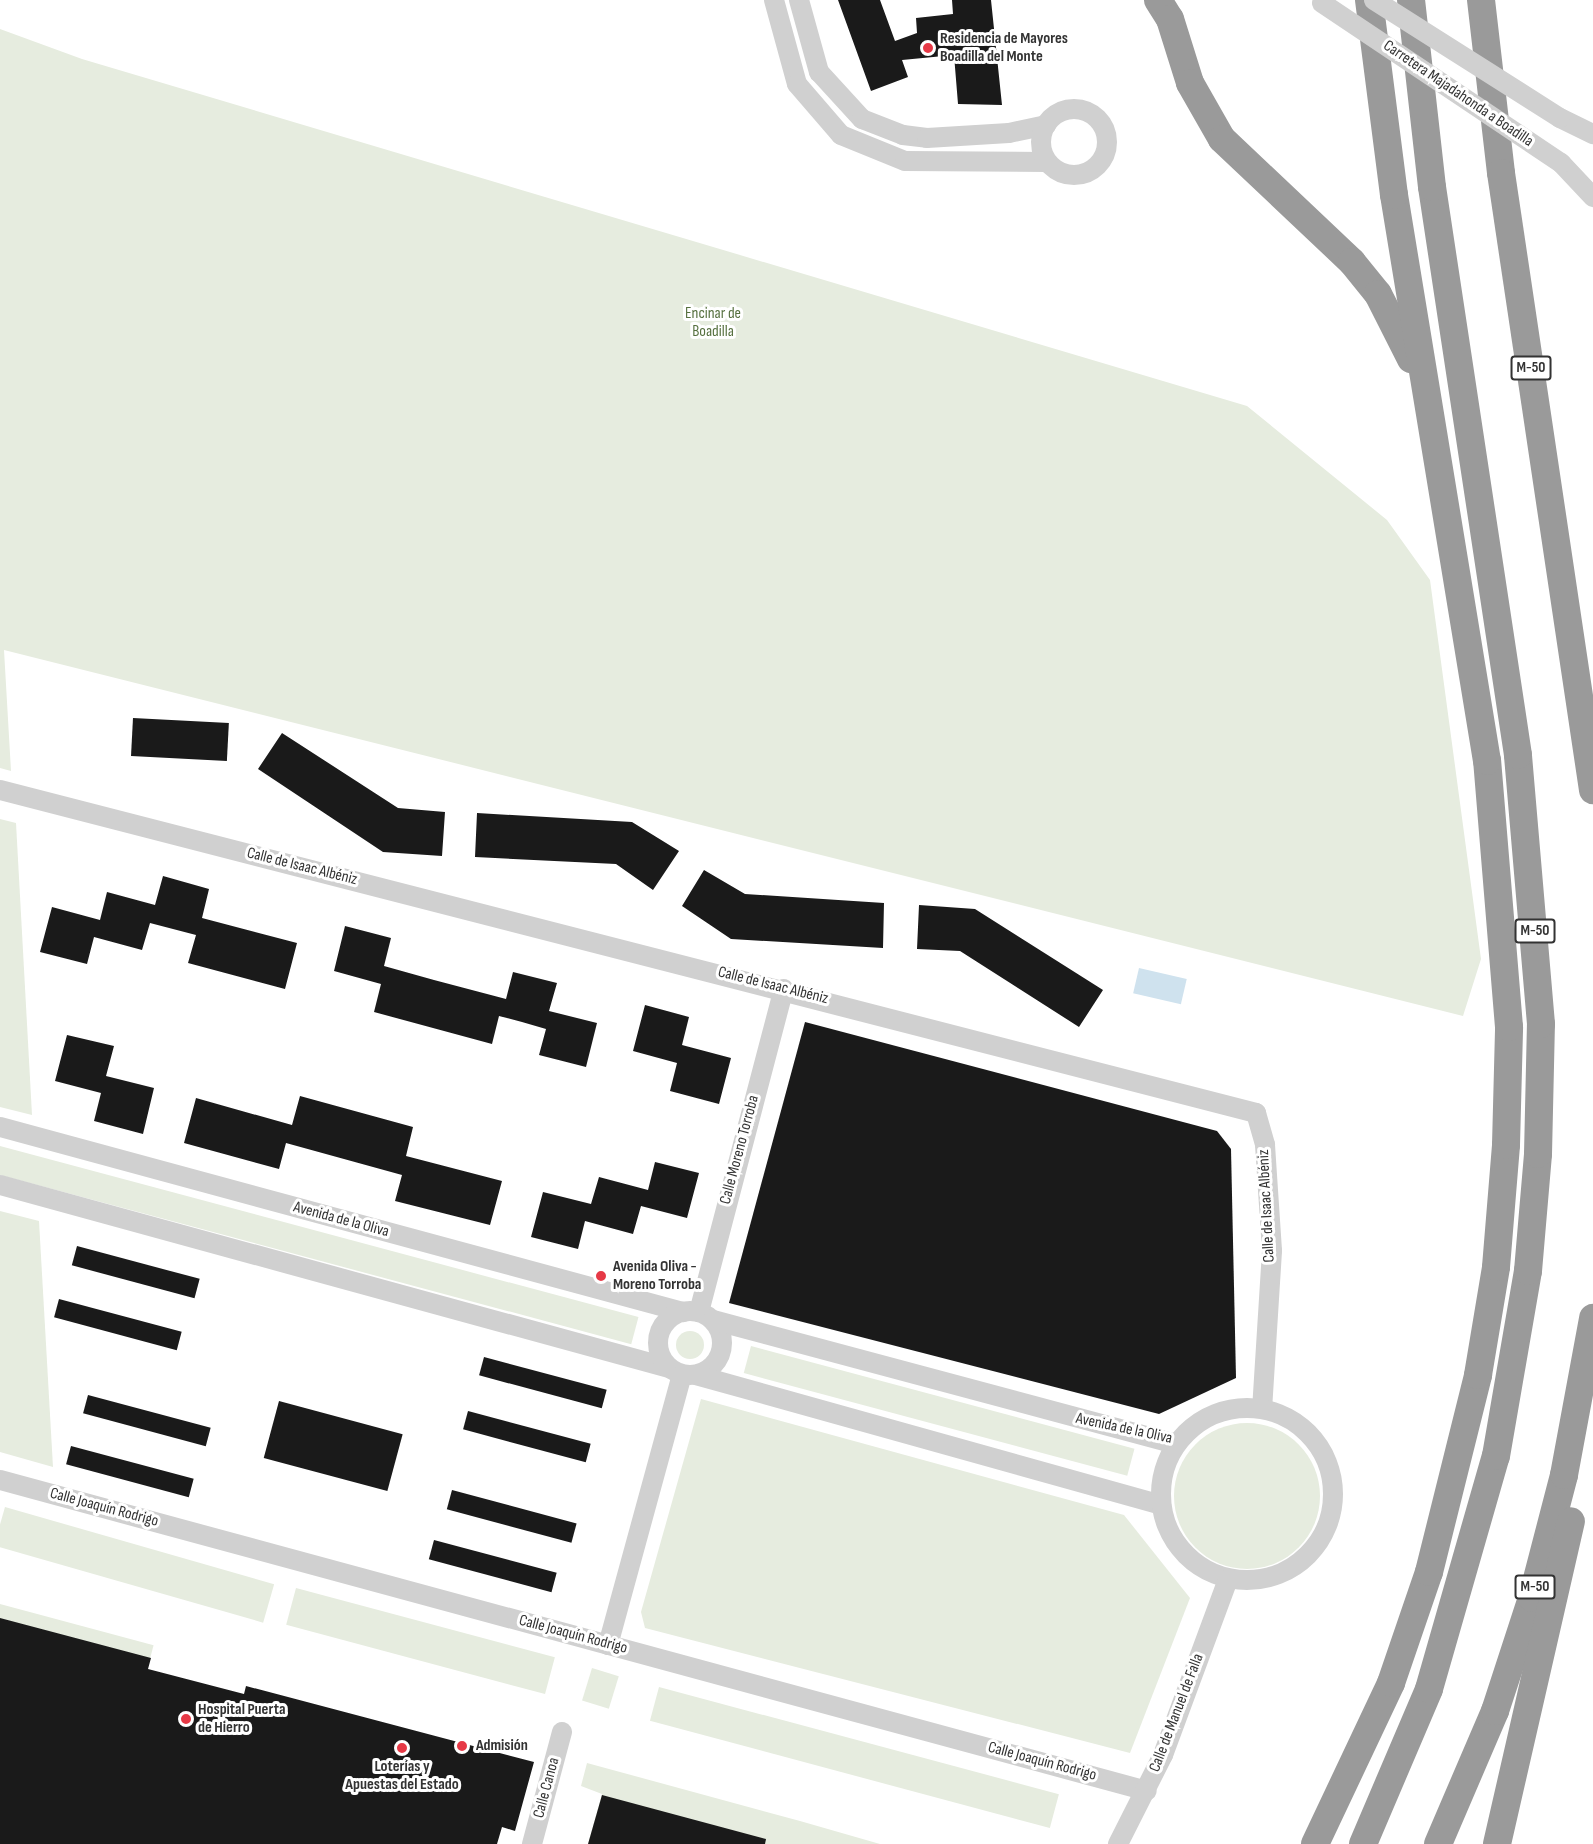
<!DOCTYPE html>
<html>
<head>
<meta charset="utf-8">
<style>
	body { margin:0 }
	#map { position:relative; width:1593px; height:1844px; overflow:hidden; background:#fff; font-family:"Sofia Sans Condensed",sans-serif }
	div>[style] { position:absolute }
	.green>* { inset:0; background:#e6ecdf; transform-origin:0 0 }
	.round { border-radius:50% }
	.water>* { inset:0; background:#cfe2ee; transform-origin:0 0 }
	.building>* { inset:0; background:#1a1a1a; transform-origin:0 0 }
	.minor>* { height:20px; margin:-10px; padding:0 10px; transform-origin:10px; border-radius:10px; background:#d0d0d0 }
	.minor>.ring { margin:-10px; padding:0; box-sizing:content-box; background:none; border:20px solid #d0d0d0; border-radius:50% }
	.highway>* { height:28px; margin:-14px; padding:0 14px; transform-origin:14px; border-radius:14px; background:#9a9a9a }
	.minor-bridge>* { height:20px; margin:-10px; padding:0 10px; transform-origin:10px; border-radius:10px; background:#d0d0d0 }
	.dots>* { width:16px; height:16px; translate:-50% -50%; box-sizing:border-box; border:3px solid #fff; border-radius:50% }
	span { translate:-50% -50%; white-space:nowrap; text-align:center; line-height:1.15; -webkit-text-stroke:6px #fff; paint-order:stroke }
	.shield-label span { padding:2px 4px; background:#fff; border:2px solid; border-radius:4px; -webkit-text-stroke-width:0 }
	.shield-label { font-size:15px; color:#333; font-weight:700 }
	.poi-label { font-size:16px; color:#333; font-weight:700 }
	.left { translate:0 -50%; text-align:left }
	.street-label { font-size:16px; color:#333 }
	.park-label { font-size:16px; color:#56703f }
</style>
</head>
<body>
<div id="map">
	<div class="green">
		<i style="clip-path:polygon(0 29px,82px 59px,1247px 406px,1387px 520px,1430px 580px,1481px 959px,1463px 1016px,4px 650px,11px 771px,0 768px)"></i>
		<i style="clip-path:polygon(0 819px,16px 823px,32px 1115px,0 1107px)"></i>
		<i style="left:0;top:1146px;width:661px;height:28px;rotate:15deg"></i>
		<i style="clip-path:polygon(0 1211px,39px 1221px,53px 1467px,0 1452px)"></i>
		<i class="round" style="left:676px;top:1331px;width:28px;height:28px"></i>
		<i style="left:751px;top:1346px;width:397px;height:28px;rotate:15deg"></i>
		<i style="clip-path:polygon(701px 1399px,1124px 1515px,1190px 1598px,1130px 1753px,645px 1628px,641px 1612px)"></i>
		<i class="round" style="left:1174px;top:1423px;width:146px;height:146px"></i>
		<i style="left:5px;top:1507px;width:280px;height:40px;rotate:16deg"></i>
		<i style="left:296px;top:1588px;width:268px;height:38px;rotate:15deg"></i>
		<i style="left:0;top:1604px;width:159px;height:14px;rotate:15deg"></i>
		<i style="left:592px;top:1668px;width:28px;height:34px;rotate:17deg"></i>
		<i style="left:659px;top:1687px;width:414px;height:35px;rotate:15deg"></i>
		<i style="clip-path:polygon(587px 1763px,800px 1821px,880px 1844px,588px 1844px,602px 1794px,581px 1786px)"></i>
	</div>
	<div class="water">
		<i style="left:1139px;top:968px;width:49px;height:26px;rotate:13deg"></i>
	</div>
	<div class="building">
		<i style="clip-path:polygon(838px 0,880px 0,895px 41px,917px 33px,916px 18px,953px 14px,952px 0,991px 0,1002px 105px,958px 104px,954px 55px,902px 60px,908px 77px,871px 91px)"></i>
		<i style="left:133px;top:718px;width:96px;height:38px;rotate:3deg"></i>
		<i style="clip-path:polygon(282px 733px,398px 808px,445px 812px,442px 856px,383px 852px,258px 769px)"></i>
		<i style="clip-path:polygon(477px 813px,632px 822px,679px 851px,653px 890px,616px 864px,475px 857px)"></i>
		<i style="clip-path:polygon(704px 870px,745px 894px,884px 903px,883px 948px,731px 939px,682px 906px)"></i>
		<i style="clip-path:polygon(163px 876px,209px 889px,202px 918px,297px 943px,285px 989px,188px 963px,196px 935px,150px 923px,142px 950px,94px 937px,87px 964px,40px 952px,52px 907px,100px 920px,107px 892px,155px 905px)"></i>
		<i style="clip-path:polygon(919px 905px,975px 909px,1103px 990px,1079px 1027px,960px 951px,917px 949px)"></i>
		<i style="clip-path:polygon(345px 926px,391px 938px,384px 966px,434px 980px,506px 999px,513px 972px,557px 983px,549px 1011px,597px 1023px,586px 1067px,539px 1055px,546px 1029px,522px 1022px,499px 1016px,492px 1044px,374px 1012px,381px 984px,334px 971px)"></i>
		<i style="clip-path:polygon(645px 1005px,689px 1017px,682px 1045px,731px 1058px,719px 1104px,670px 1091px,677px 1063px,633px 1051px)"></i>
		<i style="clip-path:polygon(805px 1022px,1217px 1131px,1231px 1149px,1236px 1378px,1159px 1414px,729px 1303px)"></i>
		<i style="clip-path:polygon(67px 1035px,114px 1046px,106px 1076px,154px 1088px,143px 1134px,94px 1121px,101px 1093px,55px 1081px)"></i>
		<i style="clip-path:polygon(300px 1096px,413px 1127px,406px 1156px,502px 1181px,490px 1225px,395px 1201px,402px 1175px,286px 1143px,279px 1169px,184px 1143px,196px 1098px,292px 1125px)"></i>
		<i style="clip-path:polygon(655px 1162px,699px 1173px,687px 1218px,641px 1206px,633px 1234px,585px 1221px,578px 1249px,531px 1237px,543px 1192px,591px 1204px,599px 1177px,648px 1190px)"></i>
		<i style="left:77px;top:1246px;width:127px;height:20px;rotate:15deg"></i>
		<i style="left:59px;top:1299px;width:127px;height:19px;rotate:15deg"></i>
		<i style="left:484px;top:1357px;width:127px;height:19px;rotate:15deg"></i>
		<i style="left:88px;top:1395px;width:127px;height:19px;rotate:15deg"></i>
		<i style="left:279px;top:1401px;width:128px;height:59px;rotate:15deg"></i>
		<i style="left:468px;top:1411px;width:127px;height:19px;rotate:15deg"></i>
		<i style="left:71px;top:1446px;width:127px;height:19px;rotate:15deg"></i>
		<i style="left:452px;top:1490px;width:129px;height:20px;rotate:15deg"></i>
		<i style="left:434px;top:1540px;width:127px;height:20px;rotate:15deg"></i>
		<i style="clip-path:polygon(0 1618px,151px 1658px,148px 1669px,244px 1694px,246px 1686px,534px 1762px,515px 1831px,502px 1827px,497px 1844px,0 1844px)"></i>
		<i style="clip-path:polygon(602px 1795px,766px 1839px,765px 1844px,588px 1844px)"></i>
	</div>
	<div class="minor">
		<i style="left:774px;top:0;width:87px;rotate:74.7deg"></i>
		<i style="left:797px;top:84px;width:67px;rotate:49.2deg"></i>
		<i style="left:841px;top:135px;width:69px;rotate:22.1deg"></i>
		<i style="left:905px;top:161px;width:142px;rotate:0.4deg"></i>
		<i style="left:799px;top:0;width:75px;rotate:74.5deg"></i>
		<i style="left:819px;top:72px;width:64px;rotate:47.5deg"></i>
		<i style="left:862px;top:119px;width:44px;rotate:21.3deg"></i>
		<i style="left:903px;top:135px;width:24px;rotate:7deg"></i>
		<i style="left:927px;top:138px;width:82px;rotate:-3.5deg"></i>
		<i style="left:1009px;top:133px;width:38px;rotate:-12deg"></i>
		<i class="ring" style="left:1041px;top:109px;width:46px;height:46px"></i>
		<i style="left:1560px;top:118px;width:37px;rotate:26deg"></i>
		<i style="left:1561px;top:163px;width:47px;rotate:46.7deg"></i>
		<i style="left:0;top:790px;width:1297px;rotate:14.42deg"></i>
		<i style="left:1256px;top:1113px;width:33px;rotate:74deg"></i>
		<i style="left:1265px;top:1145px;width:106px;rotate:86.2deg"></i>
		<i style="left:1272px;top:1251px;width:158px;rotate:93.6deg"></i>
		<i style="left:0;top:1127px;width:708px;rotate:15.16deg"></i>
		<i style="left:0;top:1185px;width:694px;rotate:15.3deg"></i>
		<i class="ring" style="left:658px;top:1311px;width:44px;height:44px"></i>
		<i style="left:699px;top:1312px;width:334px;rotate:-75.3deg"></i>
		<i style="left:713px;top:1320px;width:479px;rotate:15deg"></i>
		<i style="left:696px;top:1375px;width:483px;rotate:15.6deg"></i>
		<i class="ring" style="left:1161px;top:1408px;width:152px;height:152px"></i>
		<i style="left:0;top:1480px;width:1188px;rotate:15.17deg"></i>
		<i style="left:608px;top:1645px;width:280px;rotate:-74.7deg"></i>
		<i style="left:532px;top:1844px;width:116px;rotate:-75deg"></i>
		<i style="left:1118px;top:1844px;width:100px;rotate:-63.2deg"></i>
		<i style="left:1163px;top:1755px;width:188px;rotate:-69.7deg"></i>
	</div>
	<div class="highway">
		<i style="left:1158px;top:0;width:22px;rotate:58deg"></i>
		<i style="left:1170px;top:19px;width:67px;rotate:72.6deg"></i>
		<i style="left:1190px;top:83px;width:64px;rotate:60.3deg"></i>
		<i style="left:1222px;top:139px;width:179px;rotate:43.4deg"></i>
		<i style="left:1352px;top:262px;width:41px;rotate:50.9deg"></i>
		<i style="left:1378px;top:294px;width:73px;rotate:63.1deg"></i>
		<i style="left:1481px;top:0;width:174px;rotate:83.4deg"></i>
		<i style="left:1501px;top:173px;width:624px;rotate:81.52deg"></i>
		<i style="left:1315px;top:1844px;width:178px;rotate:-64.7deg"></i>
		<i style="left:1391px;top:1683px;width:117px;rotate:-71.1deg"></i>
		<i style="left:1429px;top:1572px;width:203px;rotate:-76deg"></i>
		<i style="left:1478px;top:1375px;width:109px;rotate:-80.5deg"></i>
		<i style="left:1496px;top:1267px;width:122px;rotate:-85.3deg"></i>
		<i style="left:1506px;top:1145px;width:118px;rotate:-88.5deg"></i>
		<i style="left:1509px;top:1027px;width:267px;rotate:-94.7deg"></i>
		<i style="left:1487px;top:761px;width:574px;rotate:-99.33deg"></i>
		<i style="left:1394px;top:195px;width:197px;rotate:-97.3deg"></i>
		<i style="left:1363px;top:1844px;width:168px;rotate:-66.9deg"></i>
		<i style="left:1429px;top:1689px;width:242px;rotate:-74deg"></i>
		<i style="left:1496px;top:1456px;width:188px;rotate:-80.2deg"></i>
		<i style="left:1528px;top:1271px;width:117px;rotate:-85.1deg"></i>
		<i style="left:1538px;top:1154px;width:130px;rotate:-88.7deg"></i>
		<i style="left:1541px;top:1024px;width:270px;rotate:-94.9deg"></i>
		<i style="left:1518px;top:755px;width:574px;rotate:-98.61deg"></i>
		<i style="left:1432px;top:187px;width:188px;rotate:-96.4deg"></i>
		<i style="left:1438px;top:1844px;width:145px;rotate:-66.8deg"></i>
		<i style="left:1495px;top:1711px;width:119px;rotate:-71.9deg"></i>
		<i style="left:1532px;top:1598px;width:127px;rotate:-75.4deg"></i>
		<i style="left:1564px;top:1475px;width:160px;rotate:-79.5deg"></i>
		<i style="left:1497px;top:1844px;width:331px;rotate:-77.1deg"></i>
	</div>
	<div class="minor-bridge">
		<i style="left:1374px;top:0;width:220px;rotate:32.4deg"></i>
		<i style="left:1322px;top:3px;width:288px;rotate:33.8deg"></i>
	</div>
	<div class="dots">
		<i style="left:928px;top:48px;background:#e63946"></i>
		<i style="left:601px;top:1276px;background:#e63946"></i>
		<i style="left:186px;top:1719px;background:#e63946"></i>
		<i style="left:462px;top:1746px;background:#e63946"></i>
		<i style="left:402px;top:1748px;background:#e63946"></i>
	</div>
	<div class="shield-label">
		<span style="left:1531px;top:368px">M-50</span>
		<span style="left:1535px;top:931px">M-50</span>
		<span style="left:1535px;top:1587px">M-50</span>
	</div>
	<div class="poi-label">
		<span class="left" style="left:940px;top:48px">Residencia de Mayores<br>Boadilla del Monte</span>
		<span class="left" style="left:613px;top:1276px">Avenida Oliva -<br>Moreno Torroba</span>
		<span class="left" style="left:198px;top:1719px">Hospital Puerta<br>de Hierro</span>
		<span class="left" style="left:476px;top:1746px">Admisión</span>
		<span style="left:402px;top:1776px">Loterías y<br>Apuestas del Estado</span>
	</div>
	<div class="street-label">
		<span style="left:1458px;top:94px;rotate:34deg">Carretera Majadahonda a Boadilla</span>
		<span style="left:302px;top:867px;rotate:14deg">Calle de Isaac Albéniz</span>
		<span style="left:773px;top:986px;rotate:14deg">Calle de Isaac Albéniz</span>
		<span style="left:740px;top:1150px;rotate:-75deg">Calle Moreno Torroba</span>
		<span style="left:1267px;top:1206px;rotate:-93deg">Calle de Isaac Albéniz</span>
		<span style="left:341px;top:1220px;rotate:15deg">Avenida de la Oliva</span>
		<span style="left:1124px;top:1429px;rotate:12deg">Avenida de la Oliva</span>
		<span style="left:104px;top:1508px;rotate:15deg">Calle Joaquín Rodrigo</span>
		<span style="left:573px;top:1635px;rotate:15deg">Calle Joaquín Rodrigo</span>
		<span style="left:1177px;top:1713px;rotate:-69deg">Calle de Manuel de Falla</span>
		<span style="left:1042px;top:1762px;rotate:15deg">Calle Joaquín Rodrigo</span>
		<span style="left:547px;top:1788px;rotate:-75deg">Calle Canoa</span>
	</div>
	<div class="park-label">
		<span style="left:713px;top:323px">Encinar de<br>Boadilla</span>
	</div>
</div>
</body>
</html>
